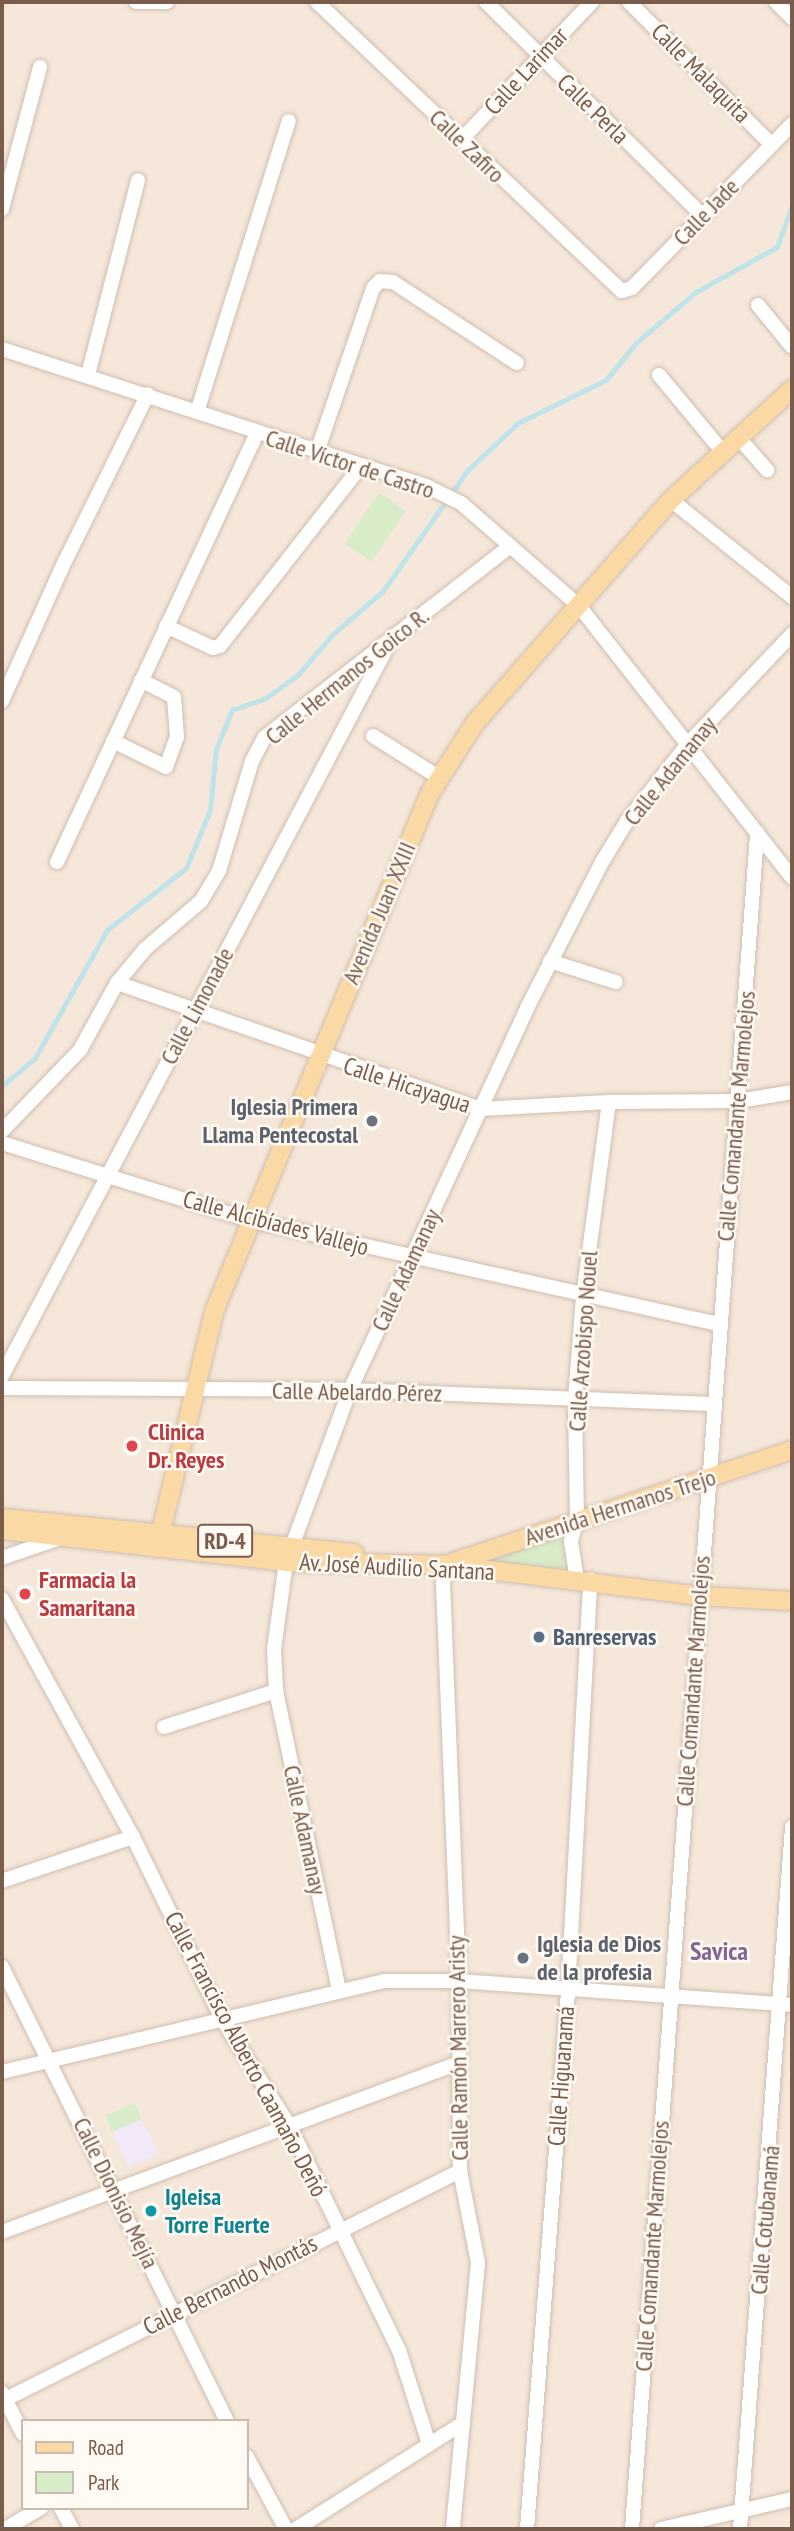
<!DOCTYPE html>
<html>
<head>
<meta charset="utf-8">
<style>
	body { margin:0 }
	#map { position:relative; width:794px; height:2531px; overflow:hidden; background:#fdf6ec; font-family:"PT Sans Narrow",sans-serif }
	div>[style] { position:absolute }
	.residential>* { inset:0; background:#f5e8da }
	.education>* { inset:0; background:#f3e8fa; transform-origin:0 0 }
	.green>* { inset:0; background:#d8ecc9; transform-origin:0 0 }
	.stream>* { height:4.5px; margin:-2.25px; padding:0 2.25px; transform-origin:2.25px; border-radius:2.25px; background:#bfe3e8 }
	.roads { filter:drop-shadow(0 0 2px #d1beb0) drop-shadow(0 0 2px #d1beb0) }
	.minor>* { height:14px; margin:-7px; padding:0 7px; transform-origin:7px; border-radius:7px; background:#fff }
	.major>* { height:18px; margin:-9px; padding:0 9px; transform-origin:9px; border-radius:9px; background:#fbd9a5 }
	.dots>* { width:19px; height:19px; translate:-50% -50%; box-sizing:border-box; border:4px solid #fffaf3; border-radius:50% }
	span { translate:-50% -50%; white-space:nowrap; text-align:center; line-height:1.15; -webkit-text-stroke:5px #fffaf3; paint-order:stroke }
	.shield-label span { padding:2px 5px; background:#fffaf3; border:2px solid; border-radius:5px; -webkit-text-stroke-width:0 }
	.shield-label { font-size:23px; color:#7a5c4d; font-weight:700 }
	.street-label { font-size:24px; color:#7a5c4d }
	.worship-label { font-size:24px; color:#5b616d; font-weight:700 }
	.right { translate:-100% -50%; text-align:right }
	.left { translate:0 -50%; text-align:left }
	.health-label { font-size:24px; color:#be3a42; font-weight:700 }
	.service-label { font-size:24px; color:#4e5e75; font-weight:700 }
	.culture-label { font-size:24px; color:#0d838f; font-weight:700 }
	.neighbourhood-label { font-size:26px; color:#846695; font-weight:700 }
	.frame { position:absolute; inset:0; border:4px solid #7a5c4d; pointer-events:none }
	.legend { position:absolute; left:21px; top:2419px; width:228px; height:91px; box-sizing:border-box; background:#fffaf3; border:2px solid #cabbb1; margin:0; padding:9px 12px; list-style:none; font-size:21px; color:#7a5c4d }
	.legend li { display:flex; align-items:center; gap:14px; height:35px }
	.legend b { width:35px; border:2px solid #cabbb1 }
</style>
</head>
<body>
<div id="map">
	<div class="residential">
		<i style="clip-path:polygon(evenodd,2px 2px,792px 2px,792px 2529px,2px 2529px,2px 2px,23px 2421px,247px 2421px,247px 2508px,23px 2508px,23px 2421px)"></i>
	</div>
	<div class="education">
		<i style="left:135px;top:2103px;width:56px;height:32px;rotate:66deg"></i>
	</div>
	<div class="green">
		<i style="left:379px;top:493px;width:32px;height:61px;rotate:34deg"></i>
		<i style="clip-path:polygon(577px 1519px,577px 1580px,448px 1565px)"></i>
		<i style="left:135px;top:2103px;width:18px;height:32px;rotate:68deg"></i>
	</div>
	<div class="stream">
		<i style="left:2px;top:1086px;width:43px;rotate:-40.3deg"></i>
		<i style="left:35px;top:1058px;width:147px;rotate:-60.6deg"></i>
		<i style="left:107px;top:930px;width:100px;rotate:-38.1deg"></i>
		<i style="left:186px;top:868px;width:63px;rotate:-67.5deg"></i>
		<i style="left:210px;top:810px;width:61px;rotate:-84.4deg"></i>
		<i style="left:216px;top:749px;width:42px;rotate:-67.7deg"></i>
		<i style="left:232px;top:710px;width:34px;rotate:-19deg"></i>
		<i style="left:264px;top:699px;width:39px;rotate:-35deg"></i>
		<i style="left:296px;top:677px;width:55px;rotate:-49.4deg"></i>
		<i style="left:332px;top:635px;width:67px;rotate:-40.8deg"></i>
		<i style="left:383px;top:591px;width:146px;rotate:-55deg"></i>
		<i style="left:467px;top:471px;width:70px;rotate:-43.3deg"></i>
		<i style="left:518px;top:423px;width:98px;rotate:-26deg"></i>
		<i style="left:606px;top:380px;width:48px;rotate:-51deg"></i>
		<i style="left:636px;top:343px;width:79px;rotate:-40.4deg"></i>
		<i style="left:696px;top:292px;width:93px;rotate:-29.1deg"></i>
		<i style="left:777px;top:247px;width:45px;rotate:-70.3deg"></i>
	</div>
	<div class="roads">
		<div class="minor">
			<i style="left:136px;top:2px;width:31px"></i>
			<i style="left:317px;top:2px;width:420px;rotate:43.5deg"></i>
			<i style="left:622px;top:291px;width:10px;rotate:-17deg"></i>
			<i style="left:632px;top:288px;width:229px;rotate:-45.7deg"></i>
			<i style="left:486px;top:2px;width:303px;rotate:44.6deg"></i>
			<i style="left:629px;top:2px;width:202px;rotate:45deg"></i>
			<i style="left:776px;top:2px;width:23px;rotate:45deg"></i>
			<i style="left:461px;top:140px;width:190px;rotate:-46.5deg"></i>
			<i style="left:2px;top:209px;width:147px;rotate:-75deg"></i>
			<i style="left:758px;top:305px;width:54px;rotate:51deg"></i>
			<i style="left:2px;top:349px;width:448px;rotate:17.9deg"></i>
			<i style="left:428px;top:487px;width:37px;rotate:26deg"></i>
			<i style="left:461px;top:503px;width:157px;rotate:41.1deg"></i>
			<i style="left:579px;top:606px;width:345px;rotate:51.9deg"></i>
			<i style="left:88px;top:375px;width:201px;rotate:-75.6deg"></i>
			<i style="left:659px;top:375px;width:100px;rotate:50.3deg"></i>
			<i style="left:197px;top:412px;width:305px;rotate:-72.5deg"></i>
			<i style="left:739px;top:438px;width:43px;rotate:48.8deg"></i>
			<i style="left:317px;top:452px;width:173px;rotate:-71.1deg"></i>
			<i style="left:373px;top:288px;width:10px;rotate:-45deg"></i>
			<i style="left:380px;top:281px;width:13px;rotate:4deg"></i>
			<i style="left:393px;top:282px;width:148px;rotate:33.2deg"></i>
			<i style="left:671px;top:500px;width:155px;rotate:38.7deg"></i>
			<i style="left:166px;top:626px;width:52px;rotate:25.1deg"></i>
			<i style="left:213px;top:648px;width:7px;rotate:-16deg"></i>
			<i style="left:220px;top:646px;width:229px;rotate:-51.9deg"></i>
			<i style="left:2px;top:701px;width:154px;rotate:-65.8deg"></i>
			<i style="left:65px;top:561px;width:186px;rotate:-63.6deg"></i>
			<i style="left:373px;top:736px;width:79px;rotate:32.1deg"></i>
			<i style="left:113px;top:741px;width:59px;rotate:26.1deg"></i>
			<i style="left:166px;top:767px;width:32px;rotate:-70deg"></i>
			<i style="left:177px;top:737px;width:40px;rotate:-94.3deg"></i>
			<i style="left:174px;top:697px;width:37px;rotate:-153deg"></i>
			<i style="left:57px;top:862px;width:472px;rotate:-65deg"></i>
			<i style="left:550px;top:961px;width:69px;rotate:17.7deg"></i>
			<i style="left:117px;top:983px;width:384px;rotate:19.1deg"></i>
			<i style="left:480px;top:1109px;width:129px;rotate:-3.1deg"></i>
			<i style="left:609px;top:1102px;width:130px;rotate:-0.4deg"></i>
			<i style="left:739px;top:1101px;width:54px;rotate:-9.6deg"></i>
			<i style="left:2px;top:1131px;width:112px;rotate:-46.1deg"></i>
			<i style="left:80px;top:1050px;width:77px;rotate:-61.1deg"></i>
			<i style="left:117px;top:983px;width:44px;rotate:-50.5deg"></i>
			<i style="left:145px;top:949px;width:74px;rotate:-40.6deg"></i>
			<i style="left:201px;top:901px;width:35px;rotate:-59deg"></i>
			<i style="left:219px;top:871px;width:115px;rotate:-73.3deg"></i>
			<i style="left:252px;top:761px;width:27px;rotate:-62deg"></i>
			<i style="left:265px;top:737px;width:309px;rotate:-37.9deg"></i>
			<i style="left:2px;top:1143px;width:259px;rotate:17.3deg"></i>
			<i style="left:249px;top:1220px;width:480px;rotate:12.5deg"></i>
			<i style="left:2px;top:1376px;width:837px;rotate:-62.15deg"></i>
			<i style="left:2px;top:1388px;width:348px;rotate:0.3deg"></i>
			<i style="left:350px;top:1390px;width:362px;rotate:2.2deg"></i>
			<i style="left:2px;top:1558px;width:61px;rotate:-19deg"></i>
			<i style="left:448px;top:1565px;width:19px;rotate:106deg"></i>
			<i style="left:443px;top:1583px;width:398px;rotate:87.7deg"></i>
			<i style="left:459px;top:1981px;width:190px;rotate:89.7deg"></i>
			<i style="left:460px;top:2171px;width:94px;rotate:78.9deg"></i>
			<i style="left:478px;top:2263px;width:267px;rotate:95.4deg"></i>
			<i style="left:577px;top:1580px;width:39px;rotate:-99deg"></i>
			<i style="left:571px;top:1541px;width:23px;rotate:-75deg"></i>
			<i style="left:577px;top:1519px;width:120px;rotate:-91deg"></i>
			<i style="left:575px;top:1399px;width:102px;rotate:-85.5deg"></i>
			<i style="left:583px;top:1297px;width:197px;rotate:-82.4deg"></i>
			<i style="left:2px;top:1599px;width:272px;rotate:61.2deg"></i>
			<i style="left:133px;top:1837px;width:203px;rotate:63.9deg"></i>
			<i style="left:222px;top:2019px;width:128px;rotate:57.8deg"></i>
			<i style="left:290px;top:2127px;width:248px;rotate:64deg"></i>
			<i style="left:399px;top:2350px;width:99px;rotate:72.3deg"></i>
			<i style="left:164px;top:1727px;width:118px;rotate:-17.8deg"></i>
			<i style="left:2px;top:1881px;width:138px;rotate:-18.6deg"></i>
			<i style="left:2px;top:1967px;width:507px;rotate:63.64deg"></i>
			<i style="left:339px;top:1990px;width:306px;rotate:-101.9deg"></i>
			<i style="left:276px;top:1691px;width:42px;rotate:-92.7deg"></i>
			<i style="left:274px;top:1649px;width:88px;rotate:-82.1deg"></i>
			<i style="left:286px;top:1562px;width:184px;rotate:-69.6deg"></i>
			<i style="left:350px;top:1390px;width:421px;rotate:-65.1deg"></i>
			<i style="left:527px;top:1008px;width:164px;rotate:-62.8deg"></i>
			<i style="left:602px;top:862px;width:48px;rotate:-58.6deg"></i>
			<i style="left:627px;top:821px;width:98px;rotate:-51.6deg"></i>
			<i style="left:688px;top:744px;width:151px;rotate:-46.6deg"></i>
			<i style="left:2px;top:2072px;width:394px;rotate:-13.4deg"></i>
			<i style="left:385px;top:1981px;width:74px"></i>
			<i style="left:459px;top:1981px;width:334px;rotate:4.1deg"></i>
			<i style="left:2px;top:2232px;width:487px;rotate:-20.3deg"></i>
			<i style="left:2px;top:2393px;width:46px;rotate:62.9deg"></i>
			<i style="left:2px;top:2401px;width:513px;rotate:-26.67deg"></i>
			<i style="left:247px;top:2457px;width:82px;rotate:61.6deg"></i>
			<i style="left:61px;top:2508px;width:24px;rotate:62deg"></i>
			<i style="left:5px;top:2529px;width:42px;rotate:-30.3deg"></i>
			<i style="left:296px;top:2529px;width:194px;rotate:-32.4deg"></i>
			<i style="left:527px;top:2529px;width:539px;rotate:-85.63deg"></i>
			<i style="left:568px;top:1992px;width:413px;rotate:-86.9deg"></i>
			<i style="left:632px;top:2529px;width:1701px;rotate:-85.78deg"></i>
			<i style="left:661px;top:2529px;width:134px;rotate:-12.9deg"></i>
			<i style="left:740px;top:2529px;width:704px;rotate:-85.76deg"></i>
		</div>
		<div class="major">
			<i style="left:2px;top:1518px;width:354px;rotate:5.7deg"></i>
			<i style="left:2px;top:1530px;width:286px;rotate:6.4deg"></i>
			<i style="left:286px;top:1562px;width:162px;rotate:1.1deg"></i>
			<i style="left:448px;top:1565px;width:253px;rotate:7deg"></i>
			<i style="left:699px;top:1596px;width:93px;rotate:3.1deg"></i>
			<i style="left:157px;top:1548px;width:246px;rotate:-76.4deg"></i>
			<i style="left:215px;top:1309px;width:559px;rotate:-67.38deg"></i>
			<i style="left:430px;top:793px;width:83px;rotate:-57.3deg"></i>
			<i style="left:475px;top:723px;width:297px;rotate:-48.7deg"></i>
			<i style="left:671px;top:500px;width:164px;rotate:-42.5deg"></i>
			<i style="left:451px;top:1563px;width:359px;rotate:-18.3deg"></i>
		</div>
	</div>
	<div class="dots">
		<i style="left:372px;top:1121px;background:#6b7280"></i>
		<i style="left:132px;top:1446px;background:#e0444e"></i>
		<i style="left:25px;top:1594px;background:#e0444e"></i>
		<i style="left:539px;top:1637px;background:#5c6f8a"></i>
		<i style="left:523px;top:1958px;background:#6b7280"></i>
		<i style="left:151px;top:2211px;background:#0f9aa8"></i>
	</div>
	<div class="shield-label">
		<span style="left:225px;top:1541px">RD-4</span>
	</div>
	<div class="street-label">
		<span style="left:526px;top:71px;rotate:-47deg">Calle Larimar</span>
		<span style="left:701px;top:73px;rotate:45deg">Calle Malaquita</span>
		<span style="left:593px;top:109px;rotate:44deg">Calle Perla</span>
		<span style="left:467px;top:146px;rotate:44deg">Calle Zafiro</span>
		<span style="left:706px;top:212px;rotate:-46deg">Calle Jade</span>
		<span style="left:350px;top:464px;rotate:18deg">Calle Víctor de Castro</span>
		<span style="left:347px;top:676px;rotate:-39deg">Calle Hermanos Goico R.</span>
		<span style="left:670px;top:771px;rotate:-51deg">Calle Adamanay</span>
		<span style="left:379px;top:913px;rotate:-67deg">Avenida Juan XXIII</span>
		<span style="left:197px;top:1006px;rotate:-62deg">Calle Limonade</span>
		<span style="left:407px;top:1085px;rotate:18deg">Calle Hicayagua</span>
		<span style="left:736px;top:1116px;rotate:-85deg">Calle Comandante Marmolejos</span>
		<span style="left:276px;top:1223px;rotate:15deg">Calle Alcibíades Vallejo</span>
		<span style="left:406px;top:1270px;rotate:-65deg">Calle Adamanay</span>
		<span style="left:583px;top:1341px;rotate:-86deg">Calle Arzobispo Nouel</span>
		<span style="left:357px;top:1392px;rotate:1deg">Calle Abelardo Pérez</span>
		<span style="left:620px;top:1507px;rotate:-18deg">Avenida Hermanos Trejo</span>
		<span style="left:397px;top:1567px;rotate:3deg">Av. José Audilio Santana</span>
		<span style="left:693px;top:1681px;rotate:-86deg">Calle Comandante Marmolejos</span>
		<span style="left:305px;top:1830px;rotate:78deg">Calle Adamanay</span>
		<span style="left:458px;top:2048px;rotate:-91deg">Calle Ramón Marrero Aristy</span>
		<span style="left:246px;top:2054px;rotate:62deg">Calle Francisco Alberto Caamaño Deñó</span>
		<span style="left:561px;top:2076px;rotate:-86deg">Calle Higuanamá</span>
		<span style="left:116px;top:2193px;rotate:64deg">Calle Dionisio Mejía</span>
		<span style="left:765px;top:2220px;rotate:-85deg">Calle Cotubanamá</span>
		<span style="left:652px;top:2246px;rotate:-86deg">Calle Comandante Marmolejos</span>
		<span style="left:230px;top:2285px;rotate:-27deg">Calle Bernando Montás</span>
	</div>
	<div class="worship-label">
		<span class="right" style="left:358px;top:1121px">Iglesia Primera<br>Llama Pentecostal</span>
		<span class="left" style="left:537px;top:1958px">Iglesia de Dios<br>de la profesia</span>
	</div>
	<div class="health-label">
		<span class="left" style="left:148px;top:1446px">Clinica<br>Dr. Reyes</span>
		<span class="left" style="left:39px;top:1594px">Farmacia la<br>Samaritana</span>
	</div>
	<div class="service-label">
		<span class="left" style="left:553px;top:1637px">Banreservas</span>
	</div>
	<div class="culture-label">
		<span class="left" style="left:165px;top:2211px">Igleisa<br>Torre Fuerte</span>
	</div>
	<div class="neighbourhood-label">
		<span style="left:719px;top:1951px">Savica</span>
	</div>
	<div class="frame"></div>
	<ul class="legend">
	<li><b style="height:9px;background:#fbd9a5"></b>Road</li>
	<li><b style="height:19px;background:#d8ecc9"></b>Park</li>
	</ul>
</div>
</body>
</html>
